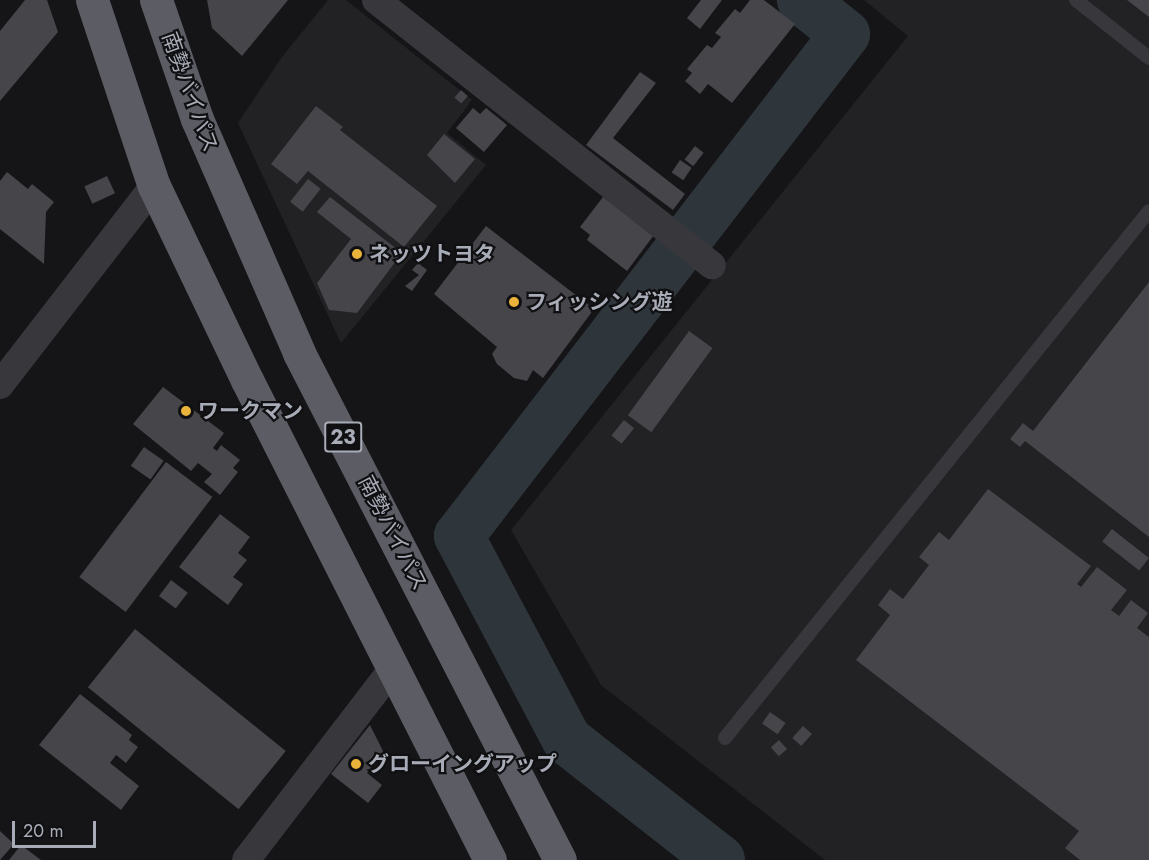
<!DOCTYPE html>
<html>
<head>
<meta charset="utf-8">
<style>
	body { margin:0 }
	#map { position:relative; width:1149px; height:860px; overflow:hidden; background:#151517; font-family:Jost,"Noto Sans JP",sans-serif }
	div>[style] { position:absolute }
	.built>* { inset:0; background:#222124 }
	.river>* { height:50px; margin:-25px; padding:0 25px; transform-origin:25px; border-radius:25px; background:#2e363c }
	.building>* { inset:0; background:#45454a; transform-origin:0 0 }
	.service>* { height:14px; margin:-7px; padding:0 7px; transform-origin:7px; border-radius:7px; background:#37373c }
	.minor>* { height:28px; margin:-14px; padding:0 14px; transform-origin:14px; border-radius:14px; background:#37373c }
	.trunk>* { height:33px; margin:-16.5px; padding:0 16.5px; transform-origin:16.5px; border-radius:16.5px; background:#5b5c64 }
	.dots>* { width:16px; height:16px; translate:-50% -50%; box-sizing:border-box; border:3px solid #101012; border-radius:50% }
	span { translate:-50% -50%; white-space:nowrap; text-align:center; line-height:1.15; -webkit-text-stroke:4.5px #101012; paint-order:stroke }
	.shield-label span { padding:2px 4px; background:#101012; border:2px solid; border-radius:4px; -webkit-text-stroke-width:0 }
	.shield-label { font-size:20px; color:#a8acb7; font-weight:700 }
	.street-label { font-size:21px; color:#a8acb7 }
	.poi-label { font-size:21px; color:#a8acb7; font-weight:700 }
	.left { translate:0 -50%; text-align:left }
	.scale { position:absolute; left:12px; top:821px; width:84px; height:27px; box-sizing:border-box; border:3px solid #a8acb7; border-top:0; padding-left:8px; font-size:18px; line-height:21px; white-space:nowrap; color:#a8acb7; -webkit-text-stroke:4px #101012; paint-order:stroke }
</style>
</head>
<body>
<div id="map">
	<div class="built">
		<i style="clip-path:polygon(328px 0,346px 0,472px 100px,447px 133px,486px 165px,341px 343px,238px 123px,282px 57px)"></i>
		<i style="clip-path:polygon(864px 0,1149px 0,1149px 860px,825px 860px,601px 685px,511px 530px,908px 36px)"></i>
	</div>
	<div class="river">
		<i style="left:720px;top:860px;width:194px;rotate:-141.9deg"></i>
		<i style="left:567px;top:740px;width:231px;rotate:-117.9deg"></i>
		<i style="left:459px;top:536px;width:633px;rotate:-52.44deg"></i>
		<i style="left:845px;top:34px;width:55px;rotate:-141.7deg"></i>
	</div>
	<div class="building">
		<i style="clip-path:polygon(25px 0,47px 0,58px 32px,0 101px,0 31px)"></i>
		<i style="clip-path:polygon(207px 0,288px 0,242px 56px,212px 28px)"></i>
		<i style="clip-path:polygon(701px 0,722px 0,700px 29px,687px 18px)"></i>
		<i style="clip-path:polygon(750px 0,764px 0,795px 24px,732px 103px,708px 84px,700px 94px,685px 81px,692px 73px,687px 69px,707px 45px,712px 48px,721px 37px,715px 33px,735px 9px,740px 13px)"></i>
		<i style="clip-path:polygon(1127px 0,1149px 0,1149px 17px)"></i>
		<i style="clip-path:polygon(640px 72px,656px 83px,613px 138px,685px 194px,673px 210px,586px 145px)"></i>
		<i style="left:461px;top:90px;width:9px;height:10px;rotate:41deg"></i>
		<i style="clip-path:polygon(316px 106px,343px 127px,340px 130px,437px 206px,404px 247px,308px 171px,297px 184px,271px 164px)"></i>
		<i style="clip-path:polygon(473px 108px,480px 114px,486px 108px,507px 125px,484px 152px,456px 128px)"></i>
		<i style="clip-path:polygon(444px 134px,475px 159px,455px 183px,427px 155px)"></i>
		<i style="left:695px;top:146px;width:11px;height:17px;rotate:38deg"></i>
		<i style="left:680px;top:160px;width:14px;height:15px;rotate:34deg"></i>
		<i style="clip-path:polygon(7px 172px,28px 189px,32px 184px,54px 202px,46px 212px,44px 264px,0 229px,0 181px)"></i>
		<i style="left:107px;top:176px;width:19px;height:25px;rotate:65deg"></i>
		<i style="left:308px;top:179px;width:16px;height:29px;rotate:38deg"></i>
		<i style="clip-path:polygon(330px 197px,402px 253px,357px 313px,329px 310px,317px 283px,351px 239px,317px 212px)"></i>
		<i style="clip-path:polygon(603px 197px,654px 235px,627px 271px,587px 240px,590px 235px,580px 227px)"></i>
		<i style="clip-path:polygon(486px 226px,594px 309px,543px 378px,533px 370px,527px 381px,514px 378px,497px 364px,492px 354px,497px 347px,434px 294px)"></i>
		<i style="clip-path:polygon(418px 263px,427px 270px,412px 291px,405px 286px,419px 275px,412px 270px)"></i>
		<i style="clip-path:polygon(1149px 282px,1149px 537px,1025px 441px,1020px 447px,1010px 439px,1023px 423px,1033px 431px)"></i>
		<i style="left:689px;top:331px;width:29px;height:104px;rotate:36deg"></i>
		<i style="clip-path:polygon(163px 387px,224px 433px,213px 448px,217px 451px,221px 445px,240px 460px,233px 468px,238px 472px,220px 495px,204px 482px,212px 474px,198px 463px,191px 471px,133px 424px)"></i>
		<i style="left:624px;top:420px;width:13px;height:20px;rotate:39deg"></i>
		<i style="left:144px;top:447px;width:24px;height:23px;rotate:35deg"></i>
		<i style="left:166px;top:462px;width:58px;height:144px;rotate:37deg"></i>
		<i style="clip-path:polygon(988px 489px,1091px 566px,1077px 584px,1081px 587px,1097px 567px,1127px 590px,1111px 610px,1119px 616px,1131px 600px,1148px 613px,1137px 628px,1149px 637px,1149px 860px,1080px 860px,1065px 848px,1079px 831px,856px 660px,890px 615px,878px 605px,890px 589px,903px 599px,929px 565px,919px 557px,939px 532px,949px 540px)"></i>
		<i style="clip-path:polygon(220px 514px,250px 537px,238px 553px,247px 560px,233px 577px,243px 584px,228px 605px,179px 567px)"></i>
		<i style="left:1112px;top:529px;width:47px;height:16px;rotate:38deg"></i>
		<i style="left:171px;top:580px;width:21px;height:20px;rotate:37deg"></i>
		<i style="left:135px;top:629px;width:194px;height:75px;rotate:39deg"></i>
		<i style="clip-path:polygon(80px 694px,132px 735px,129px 740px,138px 747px,126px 763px,116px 755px,110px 763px,139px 786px,121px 810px,39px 745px)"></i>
		<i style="left:770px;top:712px;width:19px;height:14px;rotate:35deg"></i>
		<i style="clip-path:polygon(370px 725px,383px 751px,367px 773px,382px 785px,368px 803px,331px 774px)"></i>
		<i style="left:803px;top:726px;width:12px;height:16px;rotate:42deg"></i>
		<i style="left:779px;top:740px;width:12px;height:11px;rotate:48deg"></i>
		<i style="clip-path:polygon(0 831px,14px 844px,0 860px)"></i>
		<i style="clip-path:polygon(21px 845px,41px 860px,9px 860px)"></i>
	</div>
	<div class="service">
		<i style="left:1076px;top:0;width:93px;rotate:38.5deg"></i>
		<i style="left:725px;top:738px;width:676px;rotate:-51.18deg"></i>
	</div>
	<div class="minor">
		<i style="left:376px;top:0;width:428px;rotate:38.3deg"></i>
		<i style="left:0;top:385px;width:252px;rotate:-52.3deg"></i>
		<i style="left:246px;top:860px;width:240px;rotate:-52.5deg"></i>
	</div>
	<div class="trunk">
		<i style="left:92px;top:0;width:196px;rotate:71.6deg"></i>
		<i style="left:154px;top:186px;width:215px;rotate:64.4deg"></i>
		<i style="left:247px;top:380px;width:538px;rotate:63.15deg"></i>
		<i style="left:156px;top:0;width:126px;rotate:71deg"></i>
		<i style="left:197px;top:119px;width:255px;rotate:66.4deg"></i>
		<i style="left:299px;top:353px;width:570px;rotate:62.76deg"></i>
	</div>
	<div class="dots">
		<i style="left:357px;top:254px;background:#eab33b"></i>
		<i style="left:514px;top:302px;background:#eab33b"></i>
		<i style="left:186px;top:411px;background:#eab33b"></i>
		<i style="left:356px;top:764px;background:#eab33b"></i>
	</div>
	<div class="shield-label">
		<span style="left:343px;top:437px">23</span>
	</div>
	<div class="street-label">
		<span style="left:190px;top:92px;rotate:70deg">南勢バイパス</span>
		<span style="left:393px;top:533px;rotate:63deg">南勢バイパス</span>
	</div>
	<div class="poi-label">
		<span class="left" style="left:369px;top:254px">ネッツトヨタ</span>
		<span class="left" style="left:526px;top:302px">フィッシング遊</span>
		<span class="left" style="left:198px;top:411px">ワークマン</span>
		<span class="left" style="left:368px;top:764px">グローイングアップ</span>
	</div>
	<div class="scale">20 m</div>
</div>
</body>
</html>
